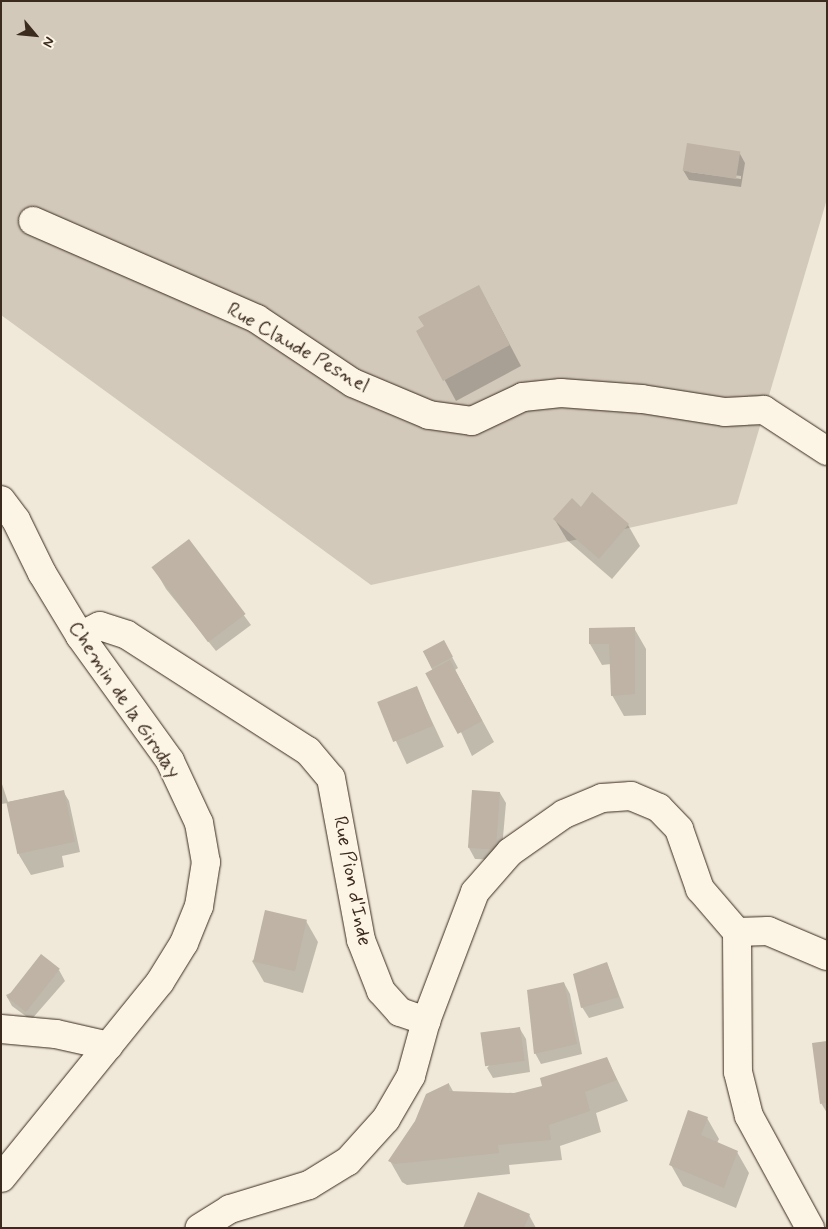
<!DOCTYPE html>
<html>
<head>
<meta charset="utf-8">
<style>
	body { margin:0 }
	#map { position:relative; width:828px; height:1229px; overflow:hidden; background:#f0e9d9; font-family:Mynerve,sans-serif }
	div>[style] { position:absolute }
	.green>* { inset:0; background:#d2c9ba }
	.shadow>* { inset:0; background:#0003; transform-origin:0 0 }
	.building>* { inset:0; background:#beb3a4; transform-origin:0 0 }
	.roads { filter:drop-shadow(0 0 1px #3b2a1e) drop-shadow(0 0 1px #3b2a1e) }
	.minor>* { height:28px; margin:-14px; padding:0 14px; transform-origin:14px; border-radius:14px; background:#fcf5e5 }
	span { translate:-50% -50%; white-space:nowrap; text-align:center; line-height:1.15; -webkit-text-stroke:4px #fcf5e5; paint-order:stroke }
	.street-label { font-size:20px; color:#3b2a1e }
	.frame { position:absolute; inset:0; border:2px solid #3b2a1e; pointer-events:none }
	.north { position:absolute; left:10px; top:10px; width:50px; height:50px; -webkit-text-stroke:4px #fcf5e5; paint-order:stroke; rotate:118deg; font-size:14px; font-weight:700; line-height:20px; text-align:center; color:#3b2a1e }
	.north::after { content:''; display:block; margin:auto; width:18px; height:22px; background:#3b2a1e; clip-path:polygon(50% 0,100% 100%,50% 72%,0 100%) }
</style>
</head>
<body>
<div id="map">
	<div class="green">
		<i style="clip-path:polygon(1px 1px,827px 1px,827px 199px,737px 504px,371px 585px,1px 315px)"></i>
	</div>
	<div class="shadow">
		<i style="clip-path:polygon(evenodd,739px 152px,745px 163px,741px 187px,689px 180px,683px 170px,739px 152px,689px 170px,741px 176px,741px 179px,689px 172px,689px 170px)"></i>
		<i style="clip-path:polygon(490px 307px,521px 366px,456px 401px,418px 331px)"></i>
		<i style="clip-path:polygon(581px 508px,628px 525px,640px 546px,612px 579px,567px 540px,555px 520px)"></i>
		<i style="clip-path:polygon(189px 541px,251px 625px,216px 651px,166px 589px,154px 568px)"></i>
		<i style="clip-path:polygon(634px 628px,646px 649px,646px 715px,624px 716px,612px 695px,611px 664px,602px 665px,590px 644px)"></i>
		<i style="clip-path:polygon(444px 642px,458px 668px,455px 670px,494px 742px,472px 756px,424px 652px)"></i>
		<i style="left:416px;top:687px;width:66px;height:41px;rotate:65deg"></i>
		<i style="clip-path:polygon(1px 781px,8px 802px,63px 791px,69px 801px,80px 852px,62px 856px,64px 867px,31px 875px,19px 855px,8px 803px,1px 804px)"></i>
		<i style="clip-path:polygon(474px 792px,500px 793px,506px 803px,501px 860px,475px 859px,469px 848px)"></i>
		<i style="clip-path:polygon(306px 921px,318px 942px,303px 993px,264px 982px,252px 961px)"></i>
		<i style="clip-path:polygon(607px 963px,624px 1008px,589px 1018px,582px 1007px)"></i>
		<i style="clip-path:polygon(59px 970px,65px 981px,31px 1020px,12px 1006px,6px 995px)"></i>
		<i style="clip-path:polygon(564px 983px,570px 994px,582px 1054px,541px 1064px,535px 1053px)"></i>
		<i style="clip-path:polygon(520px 1029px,526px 1039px,530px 1072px,493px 1078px,487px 1068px)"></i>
		<i style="clip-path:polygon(827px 1042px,827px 1113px,821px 1103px)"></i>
		<i style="clip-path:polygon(607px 1059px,628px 1101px,596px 1113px,601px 1132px,560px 1146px,562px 1160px,509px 1165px,510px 1174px,407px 1185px,402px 1182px,390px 1161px,449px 1084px,454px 1093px,514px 1094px,543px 1087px)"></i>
		<i style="clip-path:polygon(707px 1118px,719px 1139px,717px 1143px,737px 1152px,749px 1173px,736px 1208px,683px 1186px,671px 1165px)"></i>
		<i style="clip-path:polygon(529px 1215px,536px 1228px,465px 1228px)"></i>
	</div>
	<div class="building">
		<i style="left:687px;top:143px;width:54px;height:28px;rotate:9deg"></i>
		<i style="clip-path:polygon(479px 285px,510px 345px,443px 381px,416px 331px,424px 326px,418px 317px)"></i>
		<i style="clip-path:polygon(592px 492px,629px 524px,599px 559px,553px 519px,572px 498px,581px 507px)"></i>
		<i style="left:189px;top:539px;width:94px;height:47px;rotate:53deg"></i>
		<i style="clip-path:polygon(635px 627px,635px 694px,611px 696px,609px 644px,589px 644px,589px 628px)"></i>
		<i style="left:444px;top:640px;width:19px;height:24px;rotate:62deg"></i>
		<i style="left:450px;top:660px;width:69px;height:28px;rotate:62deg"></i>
		<i style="left:417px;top:686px;width:43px;height:43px;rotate:68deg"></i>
		<i style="left:64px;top:790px;width:53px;height:59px;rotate:78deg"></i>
		<i style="left:472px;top:790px;width:28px;height:58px;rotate:4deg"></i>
		<i style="left:265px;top:910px;width:43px;height:53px;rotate:13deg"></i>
		<i style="left:41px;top:954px;width:24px;height:55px;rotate:38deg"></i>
		<i style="clip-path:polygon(607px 962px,619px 997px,581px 1008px,573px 974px)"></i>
		<i style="clip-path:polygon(564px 982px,577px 1044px,534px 1054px,527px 990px)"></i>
		<i style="left:520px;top:1027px;width:34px;height:40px;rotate:82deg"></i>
		<i style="clip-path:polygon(827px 1041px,827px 1102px,820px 1104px,812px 1043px)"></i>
		<i style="clip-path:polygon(607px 1057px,617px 1080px,585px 1092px,590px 1111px,549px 1125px,551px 1140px,498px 1145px,499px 1153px,395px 1164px,388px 1161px,415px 1121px,426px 1094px,449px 1083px,449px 1091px,514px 1093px,542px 1086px,540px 1078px)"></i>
		<i style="clip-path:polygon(688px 1110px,708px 1117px,701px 1135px,738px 1151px,724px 1188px,669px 1165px)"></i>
		<i style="clip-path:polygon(478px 1192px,530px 1214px,524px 1228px,463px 1228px)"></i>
	</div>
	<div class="roads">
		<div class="minor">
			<i style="left:33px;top:221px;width:244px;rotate:23.6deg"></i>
			<i style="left:257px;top:319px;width:115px;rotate:33.7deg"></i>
			<i style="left:353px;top:383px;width:82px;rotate:22.8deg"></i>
			<i style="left:429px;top:415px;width:43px;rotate:7.9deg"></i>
			<i style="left:472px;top:421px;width:56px;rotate:-25.2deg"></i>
			<i style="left:523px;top:397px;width:38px;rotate:-6deg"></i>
			<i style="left:561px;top:393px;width:81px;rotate:4.2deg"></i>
			<i style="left:642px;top:399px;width:84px;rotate:8.9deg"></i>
			<i style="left:725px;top:412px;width:39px;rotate:-3deg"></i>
			<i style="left:764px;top:410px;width:75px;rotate:33.1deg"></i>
			<i style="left:1px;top:500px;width:25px;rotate:53deg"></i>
			<i style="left:16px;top:520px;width:59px;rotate:63.9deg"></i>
			<i style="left:42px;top:573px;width:74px;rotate:58.9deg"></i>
			<i style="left:80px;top:636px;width:154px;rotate:54.2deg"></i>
			<i style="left:170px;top:761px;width:68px;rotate:64.9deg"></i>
			<i style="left:199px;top:823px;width:40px;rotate:80deg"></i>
			<i style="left:206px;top:862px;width:45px;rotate:99deg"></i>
			<i style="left:199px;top:906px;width:40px;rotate:112deg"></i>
			<i style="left:184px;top:943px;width:46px;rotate:121.6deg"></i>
			<i style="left:160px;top:982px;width:252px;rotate:129deg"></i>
			<i style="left:80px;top:636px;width:22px;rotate:-27deg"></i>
			<i style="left:100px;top:626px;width:28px;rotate:18deg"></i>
			<i style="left:127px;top:635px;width:215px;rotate:32.7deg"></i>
			<i style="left:308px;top:751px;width:35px;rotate:50deg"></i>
			<i style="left:331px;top:778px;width:165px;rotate:79.5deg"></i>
			<i style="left:361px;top:940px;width:55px;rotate:68.6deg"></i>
			<i style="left:381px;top:991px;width:28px;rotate:48deg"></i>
			<i style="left:400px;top:1012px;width:28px;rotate:19deg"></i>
			<i style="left:426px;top:1021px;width:57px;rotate:105.3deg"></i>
			<i style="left:411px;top:1076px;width:50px;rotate:120.2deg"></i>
			<i style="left:386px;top:1119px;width:57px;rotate:132.1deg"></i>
			<i style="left:348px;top:1161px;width:46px;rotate:148.4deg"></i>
			<i style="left:309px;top:1185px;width:83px;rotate:163.1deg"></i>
			<i style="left:230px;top:1209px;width:36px;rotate:148deg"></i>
			<i style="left:737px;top:932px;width:140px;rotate:89.6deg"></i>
			<i style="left:738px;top:1072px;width:45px;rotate:76deg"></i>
			<i style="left:749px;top:1116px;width:128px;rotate:61.4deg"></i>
			<i style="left:737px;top:932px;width:31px;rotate:-2deg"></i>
			<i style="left:768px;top:931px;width:64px;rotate:23deg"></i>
			<i style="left:426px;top:1021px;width:138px;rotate:-69.2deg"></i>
			<i style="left:475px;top:892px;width:53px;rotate:-48.8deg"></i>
			<i style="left:510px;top:852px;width:66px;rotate:-35.1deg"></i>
			<i style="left:564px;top:814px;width:41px;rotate:-22.8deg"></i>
			<i style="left:602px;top:798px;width:29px;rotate:-4deg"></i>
			<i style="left:631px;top:796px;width:30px;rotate:23deg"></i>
			<i style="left:659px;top:808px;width:29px;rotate:46deg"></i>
			<i style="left:679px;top:829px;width:64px;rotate:70.7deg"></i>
			<i style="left:700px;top:889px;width:57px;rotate:49.3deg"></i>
			<i style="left:1px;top:1029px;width:55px;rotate:5.2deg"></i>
			<i style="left:56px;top:1034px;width:54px;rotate:12.8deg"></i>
		</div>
	</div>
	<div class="street-label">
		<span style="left:298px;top:348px;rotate:30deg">Rue Claude Pesnel</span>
		<span style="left:124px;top:700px;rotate:56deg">Chemin de la Giroday</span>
		<span style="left:352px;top:881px;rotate:79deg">Rue Pion d'Inde</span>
	</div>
	<div class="frame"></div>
	<div class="north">N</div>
</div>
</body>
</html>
